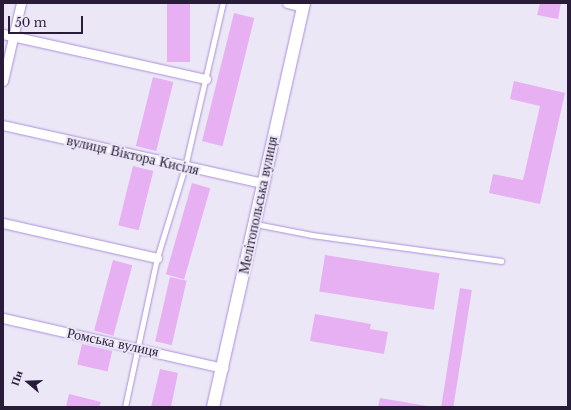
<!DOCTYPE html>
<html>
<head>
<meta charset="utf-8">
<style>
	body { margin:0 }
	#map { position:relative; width:571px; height:410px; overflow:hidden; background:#ece7f7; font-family:"Libre Baskerville",serif }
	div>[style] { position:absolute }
	.building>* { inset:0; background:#e7b0f2; transform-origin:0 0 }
	.roads { filter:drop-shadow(0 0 1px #ab90d9) drop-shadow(0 0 1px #ab90d9) }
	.service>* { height:4.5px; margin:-2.25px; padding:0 2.25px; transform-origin:2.25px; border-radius:2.25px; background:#fff }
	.minor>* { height:9px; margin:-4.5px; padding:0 4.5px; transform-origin:4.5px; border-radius:4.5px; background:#fff }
	.secondary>* { height:12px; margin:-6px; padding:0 6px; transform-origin:6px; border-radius:6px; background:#fff }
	span { translate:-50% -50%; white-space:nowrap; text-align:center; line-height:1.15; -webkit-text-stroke:4px #ece7f7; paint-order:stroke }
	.street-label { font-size:14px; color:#281c39 }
	.frame { position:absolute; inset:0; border:4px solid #281c39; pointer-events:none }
	.north { position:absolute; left:8px; top:362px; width:40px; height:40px; -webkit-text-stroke:3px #ece7f7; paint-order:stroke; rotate:289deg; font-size:11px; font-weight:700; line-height:16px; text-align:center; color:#281c39 }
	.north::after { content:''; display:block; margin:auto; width:14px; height:18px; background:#281c39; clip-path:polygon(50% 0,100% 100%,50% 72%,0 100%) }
	.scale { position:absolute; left:8px; top:16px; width:75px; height:18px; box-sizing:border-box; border:2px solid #281c39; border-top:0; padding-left:5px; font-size:12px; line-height:14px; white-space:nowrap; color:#281c39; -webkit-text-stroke:3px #ece7f7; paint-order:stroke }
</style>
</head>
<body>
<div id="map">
	<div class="building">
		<i style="left:167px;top:3px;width:23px;height:59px"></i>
		<i style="clip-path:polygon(540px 3px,561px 3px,558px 19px,537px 15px)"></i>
		<i style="left:234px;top:13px;width:21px;height:132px;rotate:14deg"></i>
		<i style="left:153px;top:77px;width:21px;height:71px;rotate:14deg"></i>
		<i style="clip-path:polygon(514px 81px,565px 93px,540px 204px,489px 193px,493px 174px,523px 180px,540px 106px,510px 99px)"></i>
		<i style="left:133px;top:166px;width:21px;height:61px;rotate:14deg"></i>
		<i style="left:192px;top:183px;width:19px;height:95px;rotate:16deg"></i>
		<i style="left:325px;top:255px;width:116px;height:37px;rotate:9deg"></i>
		<i style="left:113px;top:260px;width:20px;height:73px;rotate:15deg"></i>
		<i style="left:170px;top:277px;width:17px;height:66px;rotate:13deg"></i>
		<i style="left:460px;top:288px;width:12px;height:121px;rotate:9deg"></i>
		<i style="clip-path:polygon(315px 314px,371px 324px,370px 329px,388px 332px,384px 354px,310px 341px)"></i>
		<i style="left:82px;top:344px;width:31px;height:21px;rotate:13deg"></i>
		<i style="clip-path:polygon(160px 369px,178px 373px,171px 407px,151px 407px)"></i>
		<i style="clip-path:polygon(69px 394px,101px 402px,99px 407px,66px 407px)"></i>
		<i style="clip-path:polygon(380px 398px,427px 406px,427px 407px,378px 407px)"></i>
	</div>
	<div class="roads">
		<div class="service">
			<i style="left:256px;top:224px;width:57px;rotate:11.1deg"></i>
			<i style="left:312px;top:235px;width:191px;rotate:7.8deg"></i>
			<i style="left:125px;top:407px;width:152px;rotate:-77.9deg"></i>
			<i style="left:157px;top:258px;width:95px;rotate:-72.9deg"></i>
			<i style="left:185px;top:167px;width:168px;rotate:-77deg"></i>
		</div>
		<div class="minor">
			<i style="left:287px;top:3px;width:16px;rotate:14deg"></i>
			<i style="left:3px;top:34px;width:208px;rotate:12.5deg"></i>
			<i style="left:3px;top:81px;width:80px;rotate:-77deg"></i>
			<i style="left:3px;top:125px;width:266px;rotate:12.6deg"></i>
			<i style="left:3px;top:223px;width:158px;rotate:12.8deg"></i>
			<i style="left:3px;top:318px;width:226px;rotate:12.8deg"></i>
		</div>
		<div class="secondary">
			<i style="left:213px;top:407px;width:414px;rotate:-77.3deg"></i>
		</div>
	</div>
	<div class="street-label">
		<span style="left:133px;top:155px;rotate:13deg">вулиця Віктора Кисіля</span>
		<span style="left:258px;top:205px;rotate:-78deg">Мелітопольська вулиця</span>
		<span style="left:113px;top:342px;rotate:12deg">Ромська вулиця</span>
	</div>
	<div class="frame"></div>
	<div class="north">Пн</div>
	<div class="scale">50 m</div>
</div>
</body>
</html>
